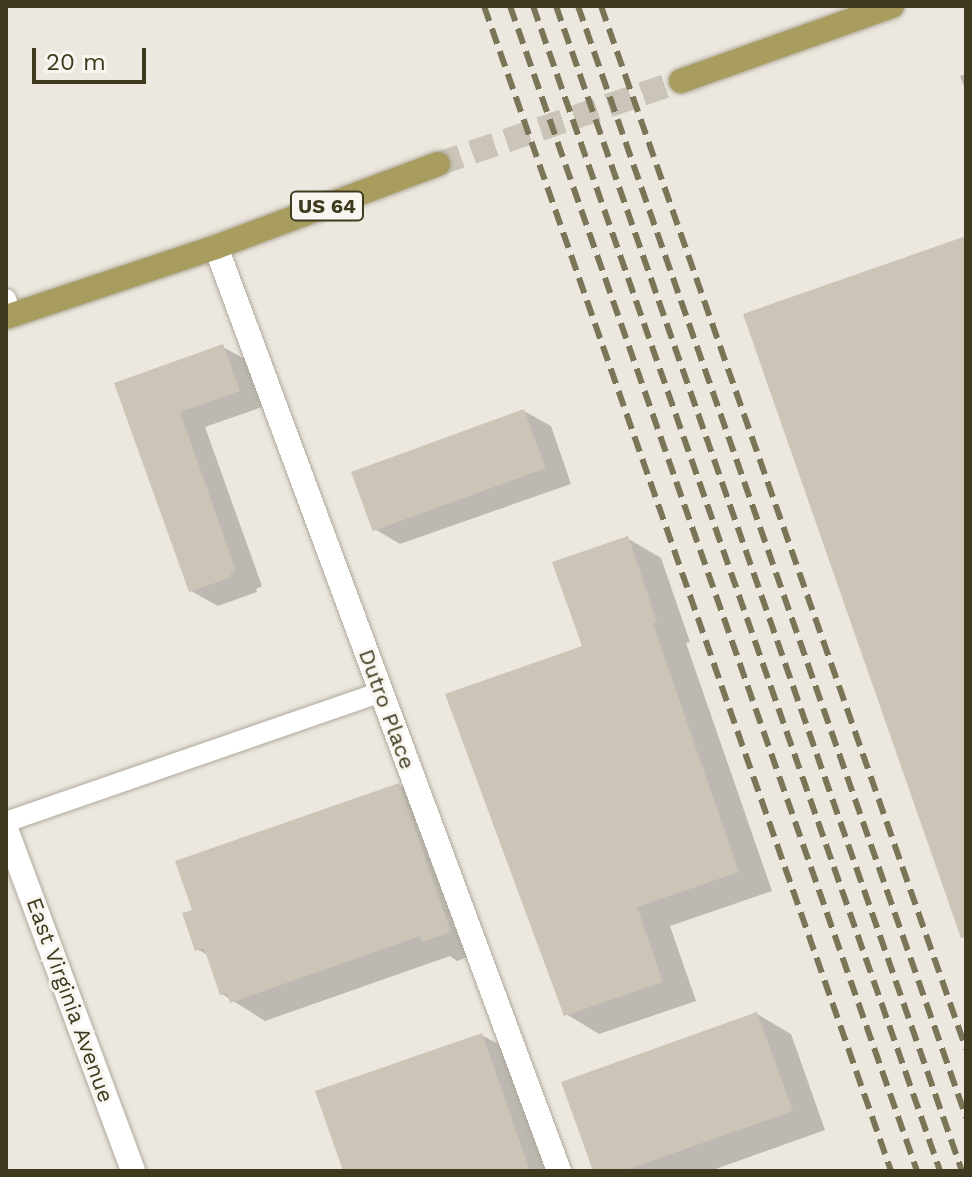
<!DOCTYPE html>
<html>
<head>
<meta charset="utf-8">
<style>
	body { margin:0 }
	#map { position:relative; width:972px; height:1177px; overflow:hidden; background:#ede8df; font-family:"Work Sans",sans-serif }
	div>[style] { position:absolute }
	.shadow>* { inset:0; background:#0003 }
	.building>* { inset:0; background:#cbc4b7; transform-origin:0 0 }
	.primary-tunnel>* { height:24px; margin-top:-12px; transform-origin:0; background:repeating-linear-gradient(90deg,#cac5b8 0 24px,transparent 0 36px) }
	.roads { filter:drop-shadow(0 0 2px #aea99a) drop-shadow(0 0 2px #aea99a) }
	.lane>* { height:20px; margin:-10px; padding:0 10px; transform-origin:10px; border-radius:10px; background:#fff }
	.street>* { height:24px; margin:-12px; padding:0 12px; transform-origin:12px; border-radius:12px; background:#fff }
	.primary>* { height:24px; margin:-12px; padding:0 12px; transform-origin:12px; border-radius:12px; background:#a89d5e }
	.rail>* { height:6px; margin-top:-3px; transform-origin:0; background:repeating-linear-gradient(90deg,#7b7558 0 16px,transparent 0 24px) }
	span { translate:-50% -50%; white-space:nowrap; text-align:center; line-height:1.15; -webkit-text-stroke:6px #f9f5f0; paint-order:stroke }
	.shield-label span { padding:2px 6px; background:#f9f5f0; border:2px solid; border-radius:6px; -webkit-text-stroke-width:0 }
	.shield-label { font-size:20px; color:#3f3a1e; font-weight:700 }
	.street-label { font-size:22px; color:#3f3a1e }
	.frame { position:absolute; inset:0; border:8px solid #3f3a1e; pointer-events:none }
	.scale { position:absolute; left:32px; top:48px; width:114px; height:36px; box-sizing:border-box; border:4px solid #3f3a1e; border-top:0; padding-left:10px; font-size:24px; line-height:28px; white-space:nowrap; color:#3f3a1e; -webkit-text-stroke:6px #f9f5f0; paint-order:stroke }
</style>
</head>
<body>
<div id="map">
	<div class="shadow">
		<i style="clip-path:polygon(966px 74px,966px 92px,960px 76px)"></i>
		<i style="clip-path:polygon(223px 347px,250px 362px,265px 406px,205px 427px,262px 586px,256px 589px,257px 592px,218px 606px,191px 591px,117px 384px)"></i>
		<i style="clip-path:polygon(524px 411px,551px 426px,571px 484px,400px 544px,373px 528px)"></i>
		<i style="clip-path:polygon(627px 538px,661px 558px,690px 642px,686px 643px,772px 891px,670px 926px,696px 1001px,599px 1034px,566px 1014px,584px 647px)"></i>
		<i style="clip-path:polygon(399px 785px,432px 805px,484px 951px,457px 961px,450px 956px,265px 1021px,222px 994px,209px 956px,197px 949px,194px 911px)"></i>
		<i style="clip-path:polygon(757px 1014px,791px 1034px,825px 1130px,710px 1171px,595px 1171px)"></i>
		<i style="clip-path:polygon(482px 1035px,515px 1054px,556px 1171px,345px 1171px)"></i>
	</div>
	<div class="building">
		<i style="clip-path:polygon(966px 236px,966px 937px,961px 938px,743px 314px)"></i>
		<i style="clip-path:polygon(223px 344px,240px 391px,180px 412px,236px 571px,230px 573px,232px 577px,189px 592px,114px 383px)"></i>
		<i style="left:524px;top:409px;width:63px;height:184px;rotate:70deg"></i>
		<i style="clip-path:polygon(628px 536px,657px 622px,653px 624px,739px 872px,637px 907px,663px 982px,564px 1016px,445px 694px,582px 646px,552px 562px)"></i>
		<i style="clip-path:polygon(399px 783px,451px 932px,422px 942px,420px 936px,230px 1003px,227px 993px,220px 995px,204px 948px,195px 951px,182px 913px,192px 910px,175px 861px)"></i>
		<i style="clip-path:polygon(757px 1012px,793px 1111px,623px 1171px,593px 1171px,561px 1082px)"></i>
		<i style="clip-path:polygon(482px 1033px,530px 1171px,343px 1171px,315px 1091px)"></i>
	</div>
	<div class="primary-tunnel">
		<i style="left:438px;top:164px;width:257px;rotate:-18.9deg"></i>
	</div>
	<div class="roads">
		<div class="lane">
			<i style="left:6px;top:299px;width:17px;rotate:73deg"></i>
			<i style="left:6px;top:822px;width:397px;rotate:-19.1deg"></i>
		</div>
		<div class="street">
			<i style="left:216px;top:247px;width:986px;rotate:69.63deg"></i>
			<i style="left:6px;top:829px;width:365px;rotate:69.6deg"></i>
		</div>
		<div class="primary">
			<i style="left:681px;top:81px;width:224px;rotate:-19.6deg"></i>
			<i style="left:6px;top:317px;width:221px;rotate:-18.4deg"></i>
			<i style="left:216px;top:247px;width:237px;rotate:-20.5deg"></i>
		</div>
	</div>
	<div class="rail">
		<i style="left:484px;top:6px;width:1234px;rotate:70.74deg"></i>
		<i style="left:510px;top:6px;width:1234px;rotate:70.74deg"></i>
		<i style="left:533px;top:6px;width:1234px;rotate:70.74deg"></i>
		<i style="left:556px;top:6px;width:1234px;rotate:70.79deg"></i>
		<i style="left:578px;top:6px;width:1177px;rotate:70.75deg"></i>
		<i style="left:601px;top:6px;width:1105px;rotate:70.71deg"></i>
	</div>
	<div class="shield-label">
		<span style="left:327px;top:206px">US 64</span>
	</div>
	<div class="street-label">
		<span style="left:387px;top:709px;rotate:70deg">Dutro Place</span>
		<span style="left:70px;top:1000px;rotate:70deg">East Virginia Avenue</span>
	</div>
	<div class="frame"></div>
	<div class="scale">20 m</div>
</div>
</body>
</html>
